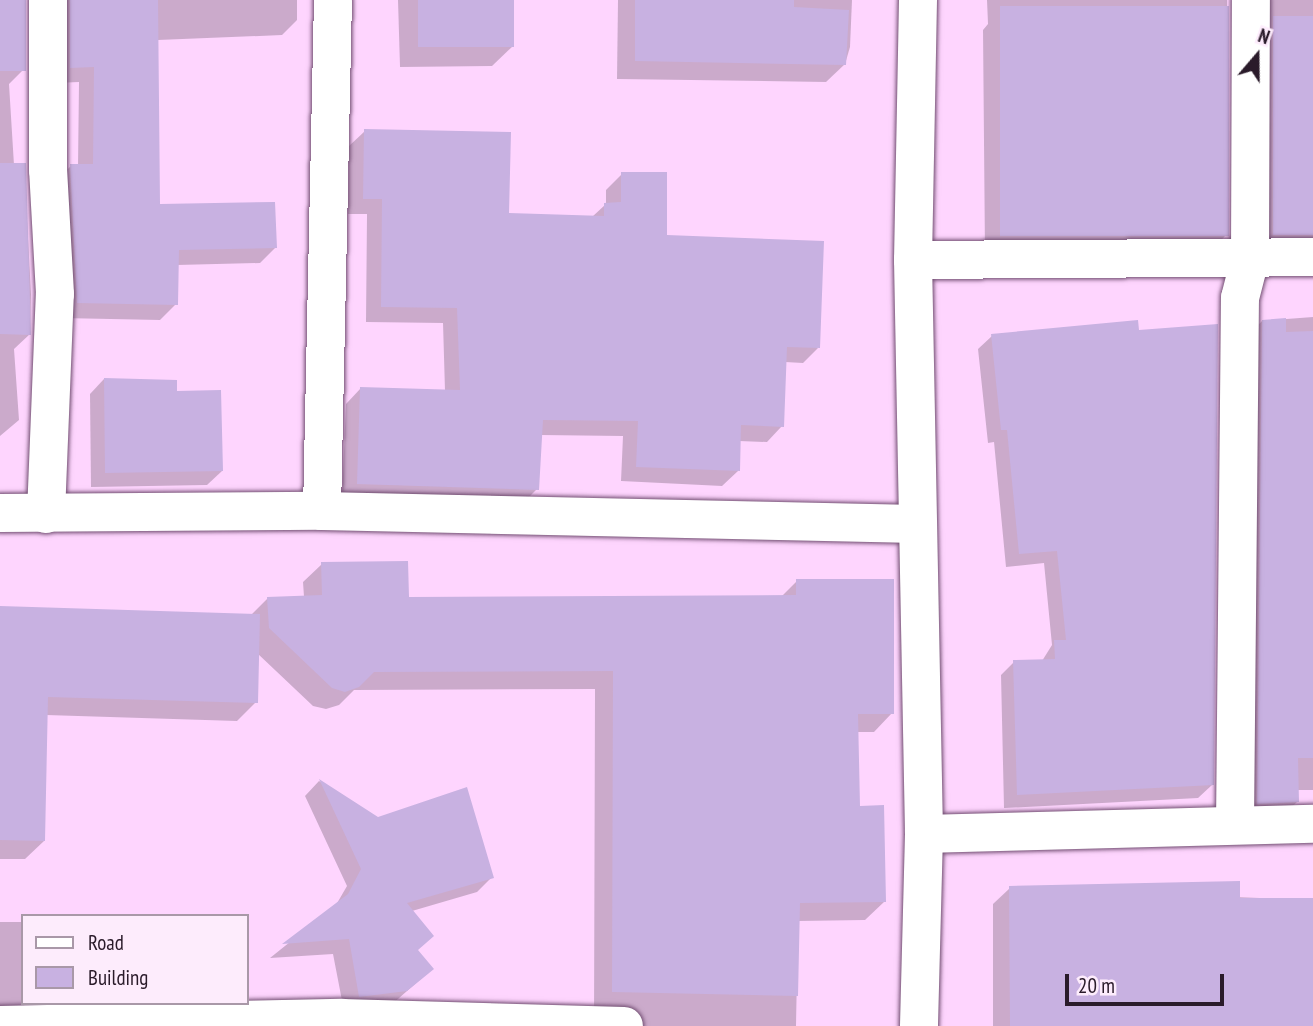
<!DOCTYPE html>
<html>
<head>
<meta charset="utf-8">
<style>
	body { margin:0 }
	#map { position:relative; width:1313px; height:1026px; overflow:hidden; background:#fed5fe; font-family:"PT Sans Narrow",sans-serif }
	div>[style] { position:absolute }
	.shadow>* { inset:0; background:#0003 }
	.building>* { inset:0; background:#c8b1e1; transform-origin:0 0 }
	.roads { filter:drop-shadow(0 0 2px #724e72) drop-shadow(0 0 2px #724e72) }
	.minor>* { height:38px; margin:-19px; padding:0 19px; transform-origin:19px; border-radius:19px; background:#fff }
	span { translate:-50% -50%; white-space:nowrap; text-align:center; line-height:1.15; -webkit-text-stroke:6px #fdecfc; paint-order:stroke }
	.legend { position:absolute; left:21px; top:914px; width:228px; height:91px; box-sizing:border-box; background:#fdecfc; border:2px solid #a998a8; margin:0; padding:9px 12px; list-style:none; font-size:21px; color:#2a1b2a }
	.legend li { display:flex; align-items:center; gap:14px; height:35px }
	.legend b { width:35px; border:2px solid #a998a8 }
	.north { position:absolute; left:1222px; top:21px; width:70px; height:70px; -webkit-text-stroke:5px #fdecfc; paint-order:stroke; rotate:20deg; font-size:19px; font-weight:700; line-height:28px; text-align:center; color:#2a1b2a }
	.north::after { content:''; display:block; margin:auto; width:24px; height:32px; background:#2a1b2a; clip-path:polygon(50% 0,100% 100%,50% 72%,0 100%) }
	.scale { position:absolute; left:1065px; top:974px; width:159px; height:32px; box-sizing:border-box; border:4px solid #2a1b2a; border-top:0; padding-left:9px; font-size:21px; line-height:24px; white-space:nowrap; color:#2a1b2a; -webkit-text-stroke:5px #fdecfc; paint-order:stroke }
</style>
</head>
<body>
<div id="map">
	<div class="shadow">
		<i style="clip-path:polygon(0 0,24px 0,24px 69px,9px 84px,14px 165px,24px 165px,31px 294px,30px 334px,14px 349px,19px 420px,0 436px)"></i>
		<i style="clip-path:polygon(46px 0,297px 0,297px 20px,282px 35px,158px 40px,158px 206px,276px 247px,260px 263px,177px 265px,176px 304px,160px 320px,61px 318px,55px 181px,71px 166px,78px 166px,79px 82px,55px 83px)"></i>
		<i style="clip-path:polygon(398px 0,512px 0,513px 46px,492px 66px,400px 67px)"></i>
		<i style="clip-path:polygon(618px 0,852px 0,850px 47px,845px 64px,826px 82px,617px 79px)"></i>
		<i style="clip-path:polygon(987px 0,1227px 0,1226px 235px,1209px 253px,985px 255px,983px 30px,988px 24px)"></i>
		<i style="clip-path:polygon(1241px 0,1313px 0,1313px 262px,1255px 253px)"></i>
		<i style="clip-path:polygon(365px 131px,507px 215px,592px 217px,606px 204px,606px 190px,622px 174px,665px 237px,818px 348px,803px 363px,785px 362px,782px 426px,767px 442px,739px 441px,738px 471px,722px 486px,621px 481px,623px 436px,540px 435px,537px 489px,521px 505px,342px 499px,346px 404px,361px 388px,445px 391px,443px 323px,366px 322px,367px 214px,348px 214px,349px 146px)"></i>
		<i style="clip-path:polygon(1313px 317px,1313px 790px,1297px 790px,1297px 802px,1277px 821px,1238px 822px,1243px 341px,1262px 321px)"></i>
		<i style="clip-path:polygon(992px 336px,1212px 785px,1198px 798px,1004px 808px,1001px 675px,1014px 662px,1042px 661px,1052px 645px,1044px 563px,1006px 567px,994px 442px,988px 443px,978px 349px)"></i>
		<i style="clip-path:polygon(104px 379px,222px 471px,207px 485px,91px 487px,90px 394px)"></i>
		<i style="clip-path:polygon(322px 564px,407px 599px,781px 597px,797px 581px,892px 713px,874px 732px,857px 732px,859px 808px,884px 902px,865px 920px,798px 921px,796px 1026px,617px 1026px,594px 1022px,595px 689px,354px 690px,339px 705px,326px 709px,313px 706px,257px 653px,256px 702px,237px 721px,46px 715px,44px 841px,25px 859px,0 859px,0 607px,251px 615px,268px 598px,304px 597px,303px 582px)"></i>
		<i style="clip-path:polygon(319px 781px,378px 819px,492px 877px,477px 892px,412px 911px,417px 951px,432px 969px,390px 1006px,344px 1011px,333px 954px,270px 958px,336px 905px,347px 886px,305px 796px)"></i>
		<i style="clip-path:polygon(1010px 888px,1313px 900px,1313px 1026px,993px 1026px,993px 904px)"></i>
		<i style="clip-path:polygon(0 922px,23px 922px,23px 1003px,27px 1003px,10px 1020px,0 1020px)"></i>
	</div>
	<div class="building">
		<i style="left:0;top:0;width:26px;height:71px"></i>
		<i style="clip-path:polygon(70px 0,158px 0,160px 204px,275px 202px,277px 248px,179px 250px,178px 305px,77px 303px,70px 164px,93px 164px,94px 67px,70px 68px)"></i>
		<i style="left:418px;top:0;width:96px;height:47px"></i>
		<i style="clip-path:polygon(635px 0,794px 0,794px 7px,849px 10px,846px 65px,635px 61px)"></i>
		<i style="left:1229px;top:6px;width:230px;height:229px;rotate:90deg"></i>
		<i style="left:1273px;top:16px;width:40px;height:219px"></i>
		<i style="clip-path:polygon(364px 129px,511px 132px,509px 213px,604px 216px,604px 203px,621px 202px,621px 172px,667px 172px,667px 235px,824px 241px,820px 348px,787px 347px,784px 427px,741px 425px,740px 471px,636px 467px,638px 421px,543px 420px,539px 490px,357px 484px,360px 387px,460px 390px,457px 308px,381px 307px,382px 199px,363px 199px)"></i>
		<i style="clip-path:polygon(0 163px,26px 163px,31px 335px,0 334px)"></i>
		<i style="clip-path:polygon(1286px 318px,1286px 332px,1313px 331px,1313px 758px,1298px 758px,1299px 802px,1257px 804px,1262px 320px)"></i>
		<i style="clip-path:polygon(1138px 320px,1139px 330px,1218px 324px,1214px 785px,1017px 795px,1013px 660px,1055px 659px,1054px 640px,1066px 640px,1057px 551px,1019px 554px,1007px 430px,1001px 430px,991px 334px)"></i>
		<i style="clip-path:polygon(104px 378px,177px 380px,177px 391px,221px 390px,223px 471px,105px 473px)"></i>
		<i style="clip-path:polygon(408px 561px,409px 597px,796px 595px,796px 579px,894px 579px,894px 714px,858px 714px,860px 806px,884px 805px,886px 902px,800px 903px,798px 996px,612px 992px,613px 671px,374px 672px,359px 687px,345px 692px,332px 688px,269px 628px,267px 597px,322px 595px,321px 562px)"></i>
		<i style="clip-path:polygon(0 606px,260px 614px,258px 703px,48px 697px,45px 841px,0 840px)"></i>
		<i style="clip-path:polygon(319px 779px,378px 817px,467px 787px,494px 878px,407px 903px,434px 936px,418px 950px,434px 969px,407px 991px,359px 997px,349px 939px,282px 944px,348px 894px,361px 869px)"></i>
		<i style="clip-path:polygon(1240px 881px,1240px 898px,1313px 898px,1313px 1026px,1010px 1026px,1009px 886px)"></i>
	</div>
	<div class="roads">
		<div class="minor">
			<i style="left:918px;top:0;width:260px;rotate:91.1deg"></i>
			<i style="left:913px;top:260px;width:574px;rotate:88.9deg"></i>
			<i style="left:924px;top:834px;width:192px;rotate:91.5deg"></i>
			<i style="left:913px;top:260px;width:400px;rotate:-0.4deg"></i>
			<i style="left:322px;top:511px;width:511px;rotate:-88.77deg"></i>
			<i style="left:0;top:513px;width:322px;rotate:-0.4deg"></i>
			<i style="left:322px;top:511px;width:595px;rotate:1.25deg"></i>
			<i style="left:46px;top:514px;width:220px;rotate:-87.7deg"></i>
			<i style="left:55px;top:294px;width:124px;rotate:-93.2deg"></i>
			<i style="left:48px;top:170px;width:170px;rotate:-90deg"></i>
			<i style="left:1235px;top:825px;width:527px;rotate:-89.46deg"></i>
			<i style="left:1240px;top:298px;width:40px;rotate:-75.6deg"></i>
			<i style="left:1250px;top:259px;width:259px;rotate:-89.8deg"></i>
			<i style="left:924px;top:834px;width:389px;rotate:-1.5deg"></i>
			<i style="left:0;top:1025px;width:342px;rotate:-1.2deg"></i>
			<i style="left:342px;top:1018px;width:282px;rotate:1.6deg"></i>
		</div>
	</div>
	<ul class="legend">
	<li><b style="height:9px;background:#fff"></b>Road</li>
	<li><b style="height:19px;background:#c8b1e1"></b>Building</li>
	</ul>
	<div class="north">N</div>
	<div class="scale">20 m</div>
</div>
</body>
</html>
